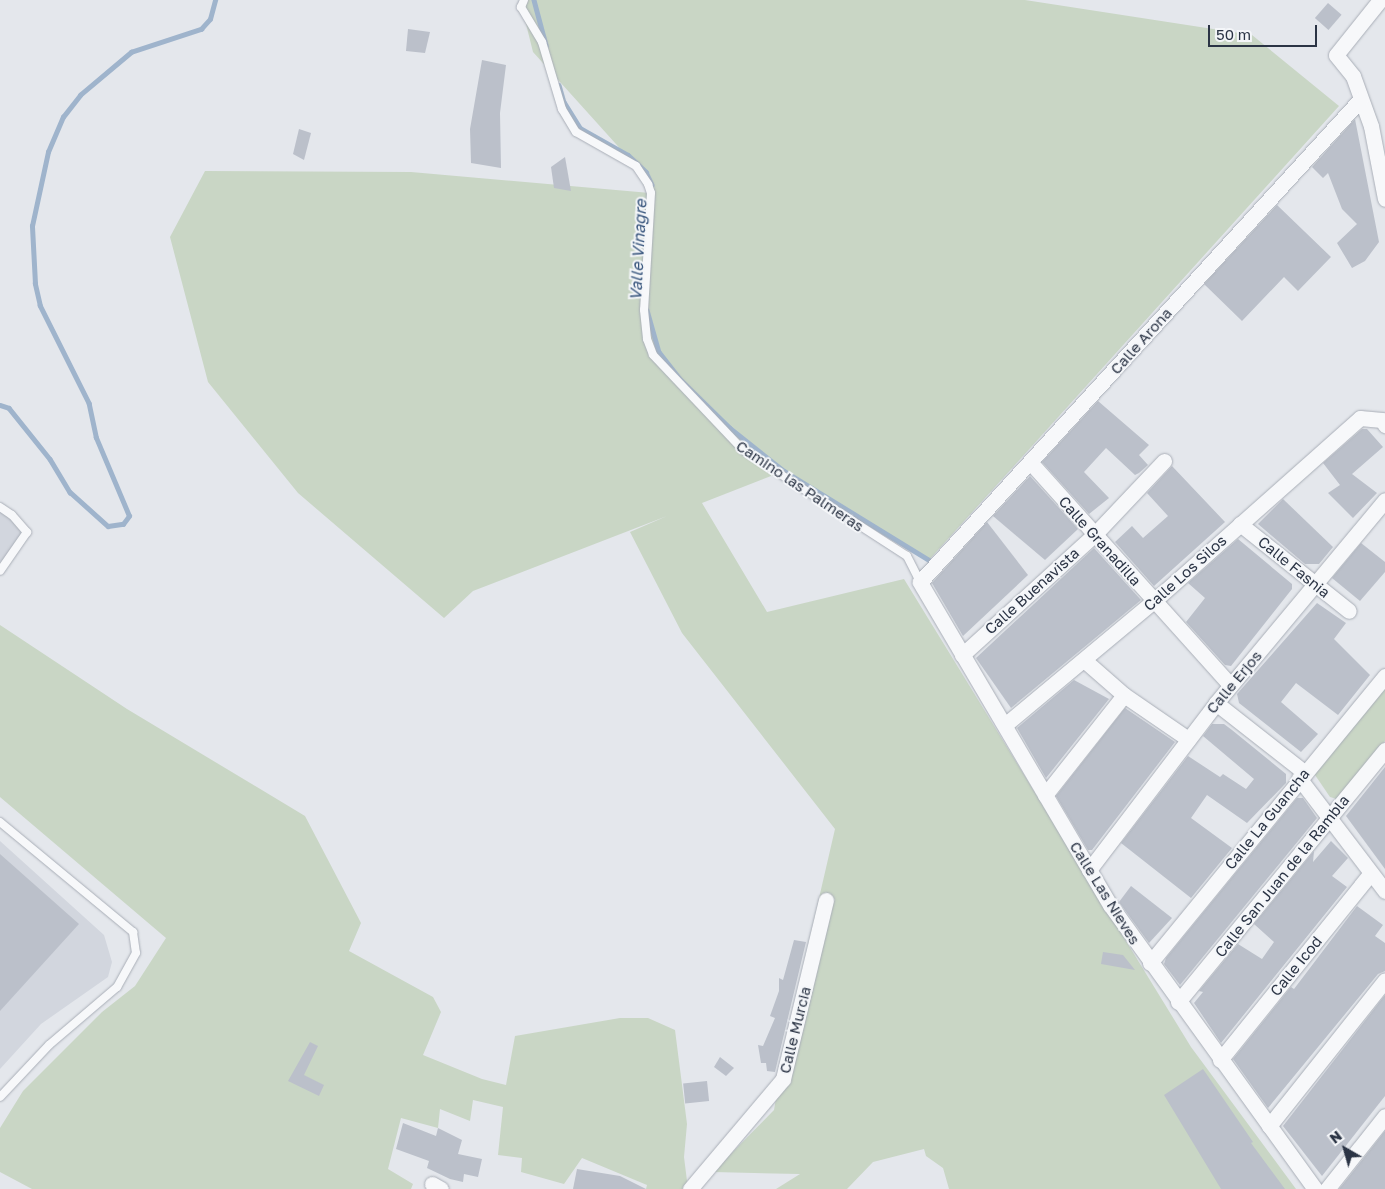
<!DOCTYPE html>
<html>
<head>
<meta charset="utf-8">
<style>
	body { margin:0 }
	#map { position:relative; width:1385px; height:1189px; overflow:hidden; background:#e4e7ec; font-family:"Golos Text",sans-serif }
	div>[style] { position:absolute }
	.built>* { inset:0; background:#d2d6de }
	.green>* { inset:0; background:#c9d6c5 }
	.stream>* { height:4.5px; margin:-2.25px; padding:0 2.25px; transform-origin:2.25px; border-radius:2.25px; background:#9fb4cc }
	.building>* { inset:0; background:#bbc0ca; transform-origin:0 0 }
	.roads { filter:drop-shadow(0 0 1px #a9aeb7) drop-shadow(0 0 1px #a9aeb7) }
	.service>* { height:8px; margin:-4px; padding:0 4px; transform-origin:4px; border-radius:4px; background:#f7f8fa }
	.minor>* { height:15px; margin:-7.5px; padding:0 7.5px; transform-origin:7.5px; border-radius:7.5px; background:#f7f8fa }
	span { translate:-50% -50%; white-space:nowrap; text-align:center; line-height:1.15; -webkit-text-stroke:4px #f4f6f9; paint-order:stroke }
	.street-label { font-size:15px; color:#2b3445 }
	.water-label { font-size:16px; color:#34527a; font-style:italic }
	.north { position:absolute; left:1320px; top:1124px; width:50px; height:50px; -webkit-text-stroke:4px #f4f6f9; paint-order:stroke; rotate:322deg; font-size:14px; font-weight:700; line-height:20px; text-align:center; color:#2b3445 }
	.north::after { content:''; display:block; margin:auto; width:18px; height:22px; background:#2b3445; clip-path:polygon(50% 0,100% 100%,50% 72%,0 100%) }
	.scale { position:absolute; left:1208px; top:25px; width:109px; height:22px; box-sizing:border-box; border:2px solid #2b3445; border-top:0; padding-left:6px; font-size:15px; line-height:18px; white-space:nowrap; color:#2b3445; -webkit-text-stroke:4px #f4f6f9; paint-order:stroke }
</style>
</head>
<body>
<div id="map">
	<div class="built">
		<i style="clip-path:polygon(0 507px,27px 532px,0 571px)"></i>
		<i style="clip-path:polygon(0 841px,104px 935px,112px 962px,108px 977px,41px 1024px,0 1069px)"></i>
	</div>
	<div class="green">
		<i style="clip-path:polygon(520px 0,1025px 0,1252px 35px,1339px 106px,929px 560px,784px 471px,702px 503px,767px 612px,904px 579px,1191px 1047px,1296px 1189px,949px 1189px,943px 1168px,926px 1156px,924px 1149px,873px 1162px,847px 1189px,776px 1189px,800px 1174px,713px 1172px,774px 1110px,785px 1045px,835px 829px,682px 633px,630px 532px,667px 516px,473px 591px,444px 618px,298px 493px,208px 382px,170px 237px,205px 171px,411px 172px,650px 193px,643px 174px,533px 52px)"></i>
		<i style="clip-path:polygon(0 625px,127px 709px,305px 816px,361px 923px,349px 951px,433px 997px,441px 1012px,423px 1055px,482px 1079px,506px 1085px,515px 1036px,620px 1018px,648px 1018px,675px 1030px,687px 1124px,684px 1157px,688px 1189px,646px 1189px,647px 1185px,582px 1158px,564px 1184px,521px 1172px,522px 1158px,498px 1155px,503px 1107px,473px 1100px,470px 1121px,440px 1109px,438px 1128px,401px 1118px,388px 1169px,413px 1184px,411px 1189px,32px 1189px,0 1172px,0 1128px,23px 1091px,102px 1012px,135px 986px,166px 938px,0 797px)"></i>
		<i style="clip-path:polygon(1385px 681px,1385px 741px,1337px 799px,1330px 797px,1313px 772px)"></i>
	</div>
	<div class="stream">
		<i style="left:534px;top:0;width:47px;rotate:75.1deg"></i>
		<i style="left:559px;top:85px;width:18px;rotate:74deg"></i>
		<i style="left:564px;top:102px;width:31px;rotate:58deg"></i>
		<i style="left:580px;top:128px;width:55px;rotate:29.4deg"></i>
		<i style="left:628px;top:155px;width:25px;rotate:43deg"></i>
		<i style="left:646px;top:172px;width:14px;rotate:65deg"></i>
		<i style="left:647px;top:310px;width:44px;rotate:74.1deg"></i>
		<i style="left:659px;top:352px;width:36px;rotate:52deg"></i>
		<i style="left:681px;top:380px;width:69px;rotate:44.4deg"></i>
		<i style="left:730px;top:428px;width:69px;rotate:38.5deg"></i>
		<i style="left:784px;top:471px;width:170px;rotate:31.5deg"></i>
		<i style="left:0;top:405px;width:9px;rotate:18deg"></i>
		<i style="left:9px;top:408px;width:65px;rotate:51.2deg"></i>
		<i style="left:50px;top:459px;width:39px;rotate:59deg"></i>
		<i style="left:70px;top:492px;width:51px;rotate:41.8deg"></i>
		<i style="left:108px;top:526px;width:15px;rotate:-8deg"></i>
		<i style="left:123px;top:524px;width:10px;rotate:-53deg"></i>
		<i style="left:129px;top:516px;width:85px;rotate:-112.9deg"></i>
		<i style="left:96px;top:438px;width:35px;rotate:-102deg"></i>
		<i style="left:89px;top:404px;width:110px;rotate:-116.6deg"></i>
		<i style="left:40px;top:306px;width:23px;rotate:-103deg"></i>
		<i style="left:35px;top:284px;width:58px;rotate:-93deg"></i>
		<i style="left:32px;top:226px;width:76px;rotate:-77.8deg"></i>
		<i style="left:48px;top:152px;width:38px;rotate:-67deg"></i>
		<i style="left:63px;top:117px;width:28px;rotate:-52deg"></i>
		<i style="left:80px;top:95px;width:67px;rotate:-40.1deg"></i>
		<i style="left:131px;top:52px;width:74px;rotate:-18.2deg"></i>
		<i style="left:201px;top:29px;width:13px;rotate:-48deg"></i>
		<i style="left:210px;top:19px;width:20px;rotate:-75deg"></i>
	</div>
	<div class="building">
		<i style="left:1328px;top:3px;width:18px;height:20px;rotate:41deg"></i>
		<i style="clip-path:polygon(408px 29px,430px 32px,425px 53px,406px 51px)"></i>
		<i style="clip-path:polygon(482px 60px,506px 65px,500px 113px,501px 168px,471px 163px,470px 129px)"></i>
		<i style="clip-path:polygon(1355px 119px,1379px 242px,1365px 261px,1352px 268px,1337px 243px,1357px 224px,1342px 209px,1328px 173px,1323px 178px,1312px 167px)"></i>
		<i style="clip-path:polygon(299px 129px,311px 133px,304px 160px,293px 154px)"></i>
		<i style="clip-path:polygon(565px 157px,571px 191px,554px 188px,551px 167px)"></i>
		<i style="clip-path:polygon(1277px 205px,1331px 257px,1298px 291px,1284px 277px,1242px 321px,1204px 284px)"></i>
		<i style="clip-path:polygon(1098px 401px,1149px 445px,1139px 455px,1148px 465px,1139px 473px,1135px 475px,1106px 448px,1084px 472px,1109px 498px,1089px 514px,1042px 462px)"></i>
		<i style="clip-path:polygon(1362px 429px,1367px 429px,1383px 447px,1352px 474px,1377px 493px,1353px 518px,1328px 493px,1340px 485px,1323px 463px)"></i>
		<i style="clip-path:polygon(1172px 466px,1225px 522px,1154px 586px,1115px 542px,1132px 526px,1143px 538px,1168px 516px,1147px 493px)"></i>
		<i style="clip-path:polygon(1030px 476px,1078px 529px,1045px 560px,993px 516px)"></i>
		<i style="clip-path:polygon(1283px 499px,1333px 547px,1319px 564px,1305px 564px,1258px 524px)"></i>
		<i style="clip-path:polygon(987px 522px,1028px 575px,963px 636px,932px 583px)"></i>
		<i style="clip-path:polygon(1238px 539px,1292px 584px,1292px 589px,1231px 666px,1225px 665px,1186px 622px,1205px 598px,1188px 583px)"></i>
		<i style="clip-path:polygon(1361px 543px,1385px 562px,1385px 572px,1360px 601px,1332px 578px)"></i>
		<i style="clip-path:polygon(1094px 548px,1141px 600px,1011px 708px,976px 658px)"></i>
		<i style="clip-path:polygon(1317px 603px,1346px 623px,1334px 639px,1370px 675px,1338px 715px,1296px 683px,1281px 702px,1318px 734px,1301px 752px,1239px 703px,1237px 694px)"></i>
		<i style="clip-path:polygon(1074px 680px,1109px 699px,1046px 778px,1017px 728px)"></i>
		<i style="clip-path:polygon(1125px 708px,1175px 742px,1092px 850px,1088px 850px,1056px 796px)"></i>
		<i style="clip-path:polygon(1212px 724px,1224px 724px,1232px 730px,1286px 774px,1286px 783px,1247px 823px,1207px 795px,1191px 818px,1232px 848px,1191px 898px,1121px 843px,1188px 756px,1220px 777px,1223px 774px,1246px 789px,1254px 779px,1203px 736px)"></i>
		<i style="clip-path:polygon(1385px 767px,1385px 869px,1346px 816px)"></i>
		<i style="clip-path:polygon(1297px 798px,1303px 798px,1317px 818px,1180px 985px,1164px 964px,1166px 958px)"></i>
		<i style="clip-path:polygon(1331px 841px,1348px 858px,1332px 876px,1347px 887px,1221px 1043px,1194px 1003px,1203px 992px,1199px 991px,1238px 944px,1262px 959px,1274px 942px,1254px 924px,1314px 851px,1313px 862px)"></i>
		<i style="clip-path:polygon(0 854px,79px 924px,0 1011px)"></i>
		<i style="clip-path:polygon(1131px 886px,1172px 918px,1149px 943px,1119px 902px)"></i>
		<i style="clip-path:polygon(1357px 906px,1383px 925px,1375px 936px,1385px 943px,1385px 971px,1378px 974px,1268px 1108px,1233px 1059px,1291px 987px,1294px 989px)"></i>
		<i style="clip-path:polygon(794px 940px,806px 942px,775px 1072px,767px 1071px,766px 1063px,761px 1063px,758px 1045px,763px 1046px,775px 1018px,770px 1016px,779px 991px,779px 978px,783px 980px)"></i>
		<i style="clip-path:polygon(1103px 952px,1123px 955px,1135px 970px,1101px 964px)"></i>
		<i style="clip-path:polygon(1385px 995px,1385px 1096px,1322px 1176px,1283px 1126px)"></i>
		<i style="clip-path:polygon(310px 1042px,318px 1046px,304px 1075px,324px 1085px,319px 1096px,288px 1081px)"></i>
		<i style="clip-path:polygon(720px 1057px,734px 1068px,726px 1076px,714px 1067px)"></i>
		<i style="clip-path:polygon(1203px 1069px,1253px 1142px,1251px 1143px,1285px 1189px,1221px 1189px,1164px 1095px)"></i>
		<i style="left:707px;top:1081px;width:20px;height:24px;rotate:84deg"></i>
		<i style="clip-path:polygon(403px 1123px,436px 1136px,438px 1128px,462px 1140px,458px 1154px,482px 1159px,478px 1177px,464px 1174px,463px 1182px,450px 1179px,427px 1168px,429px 1161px,396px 1149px)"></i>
		<i style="clip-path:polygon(1385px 1131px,1385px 1189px,1339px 1189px,1344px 1183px)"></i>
		<i style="clip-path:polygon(577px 1169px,620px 1176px,646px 1189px,573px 1189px)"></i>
	</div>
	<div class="roads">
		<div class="service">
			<i style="left:524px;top:0;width:8px;rotate:113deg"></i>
			<i style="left:521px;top:7px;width:41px;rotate:59deg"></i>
			<i style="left:542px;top:42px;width:70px;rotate:73.4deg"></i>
			<i style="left:562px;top:109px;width:27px;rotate:59deg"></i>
			<i style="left:576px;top:132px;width:69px;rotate:29.5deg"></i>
			<i style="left:636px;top:166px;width:22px;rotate:56deg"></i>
			<i style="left:648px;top:184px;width:9px;rotate:72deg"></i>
			<i style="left:651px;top:193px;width:117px;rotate:93.4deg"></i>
			<i style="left:644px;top:310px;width:29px;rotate:84deg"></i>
			<i style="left:647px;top:339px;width:17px;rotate:69deg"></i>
			<i style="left:653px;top:355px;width:131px;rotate:46.5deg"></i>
			<i style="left:743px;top:450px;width:195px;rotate:32.9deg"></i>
			<i style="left:907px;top:556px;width:29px;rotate:63deg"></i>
			<i style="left:0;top:507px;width:14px;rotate:34deg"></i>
			<i style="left:12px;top:515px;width:23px;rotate:49deg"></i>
			<i style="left:27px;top:532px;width:47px;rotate:124.7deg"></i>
			<i style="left:0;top:822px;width:173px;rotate:39.6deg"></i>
			<i style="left:133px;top:932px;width:21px;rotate:82deg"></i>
			<i style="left:136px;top:953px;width:39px;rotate:119deg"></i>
			<i style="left:117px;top:987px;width:89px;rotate:139.5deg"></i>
			<i style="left:49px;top:1045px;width:71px;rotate:133.3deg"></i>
		</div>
		<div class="minor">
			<i style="left:1380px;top:0;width:70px;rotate:128.7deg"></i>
			<i style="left:1336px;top:55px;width:27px;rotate:51deg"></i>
			<i style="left:1353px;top:76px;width:53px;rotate:70.2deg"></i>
			<i style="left:1371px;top:126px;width:74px;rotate:79.1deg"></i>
			<i style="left:1031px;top:463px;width:298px;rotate:48.1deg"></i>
			<i style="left:1240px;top:524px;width:139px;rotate:38.6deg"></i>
			<i style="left:962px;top:655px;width:178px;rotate:-42.3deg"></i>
			<i style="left:1094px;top:535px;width:102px;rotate:-46.6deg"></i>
			<i style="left:1084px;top:660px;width:53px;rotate:41.2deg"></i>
			<i style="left:1124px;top:695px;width:78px;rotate:34.5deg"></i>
			<i style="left:1216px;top:703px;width:112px;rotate:38.1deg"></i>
			<i style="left:1006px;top:724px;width:194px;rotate:-39.8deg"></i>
			<i style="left:1155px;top:600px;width:274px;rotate:-41.6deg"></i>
			<i style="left:1360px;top:418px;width:22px;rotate:5deg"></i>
			<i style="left:1382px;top:420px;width:6px;rotate:59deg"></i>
			<i style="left:1299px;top:778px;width:142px;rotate:52.7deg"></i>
			<i style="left:1045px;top:795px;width:127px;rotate:-51.7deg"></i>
			<i style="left:1089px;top:870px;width:210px;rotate:-52.7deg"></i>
			<i style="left:1216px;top:703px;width:264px;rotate:-50.2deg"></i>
			<i style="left:1150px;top:963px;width:371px;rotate:-50.7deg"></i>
			<i style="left:1178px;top:1002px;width:326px;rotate:-50.6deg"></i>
			<i style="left:1220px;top:1060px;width:240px;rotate:-51.1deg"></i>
			<i style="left:1269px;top:1126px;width:186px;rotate:-51.5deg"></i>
			<i style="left:432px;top:1184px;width:10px;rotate:29deg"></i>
			<i style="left:690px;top:1189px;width:144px;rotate:-49.8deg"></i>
			<i style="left:783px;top:1079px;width:184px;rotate:-76.5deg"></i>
			<i style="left:1315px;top:1189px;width:350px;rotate:-125.8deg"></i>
			<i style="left:1110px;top:905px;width:375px;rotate:-120.5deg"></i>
			<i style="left:920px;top:582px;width:653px;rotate:-47.61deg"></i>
			<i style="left:1327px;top:1189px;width:93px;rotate:-51.5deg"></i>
		</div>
	</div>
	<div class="street-label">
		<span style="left:1141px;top:341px;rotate:-48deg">Calle Arona</span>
		<span style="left:800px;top:486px;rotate:34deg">Camino las Palmeras</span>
		<span style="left:1100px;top:541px;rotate:48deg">Calle Granadilla</span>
		<span style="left:1294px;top:567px;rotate:39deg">Calle Fasnia</span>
		<span style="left:1185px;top:573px;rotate:-42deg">Calle Los Silos</span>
		<span style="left:1032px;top:591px;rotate:-42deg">Calle Buenavista</span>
		<span style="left:1234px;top:682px;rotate:-50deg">Calle Erjos</span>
		<span style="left:1267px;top:819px;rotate:-51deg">Calle La Guancha</span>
		<span style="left:1282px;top:876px;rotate:-51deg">Calle San Juan de la Rambla</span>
		<span style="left:1105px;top:893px;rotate:58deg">Calle Las Nieves</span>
		<span style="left:1296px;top:966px;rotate:-51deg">Calle Icod</span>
		<span style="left:795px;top:1030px;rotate:-76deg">Calle Murcia</span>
	</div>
	<div class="water-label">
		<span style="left:638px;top:250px;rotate:-87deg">Valle Vinagre</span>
	</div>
	<div class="north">N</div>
	<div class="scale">50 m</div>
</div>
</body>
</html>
